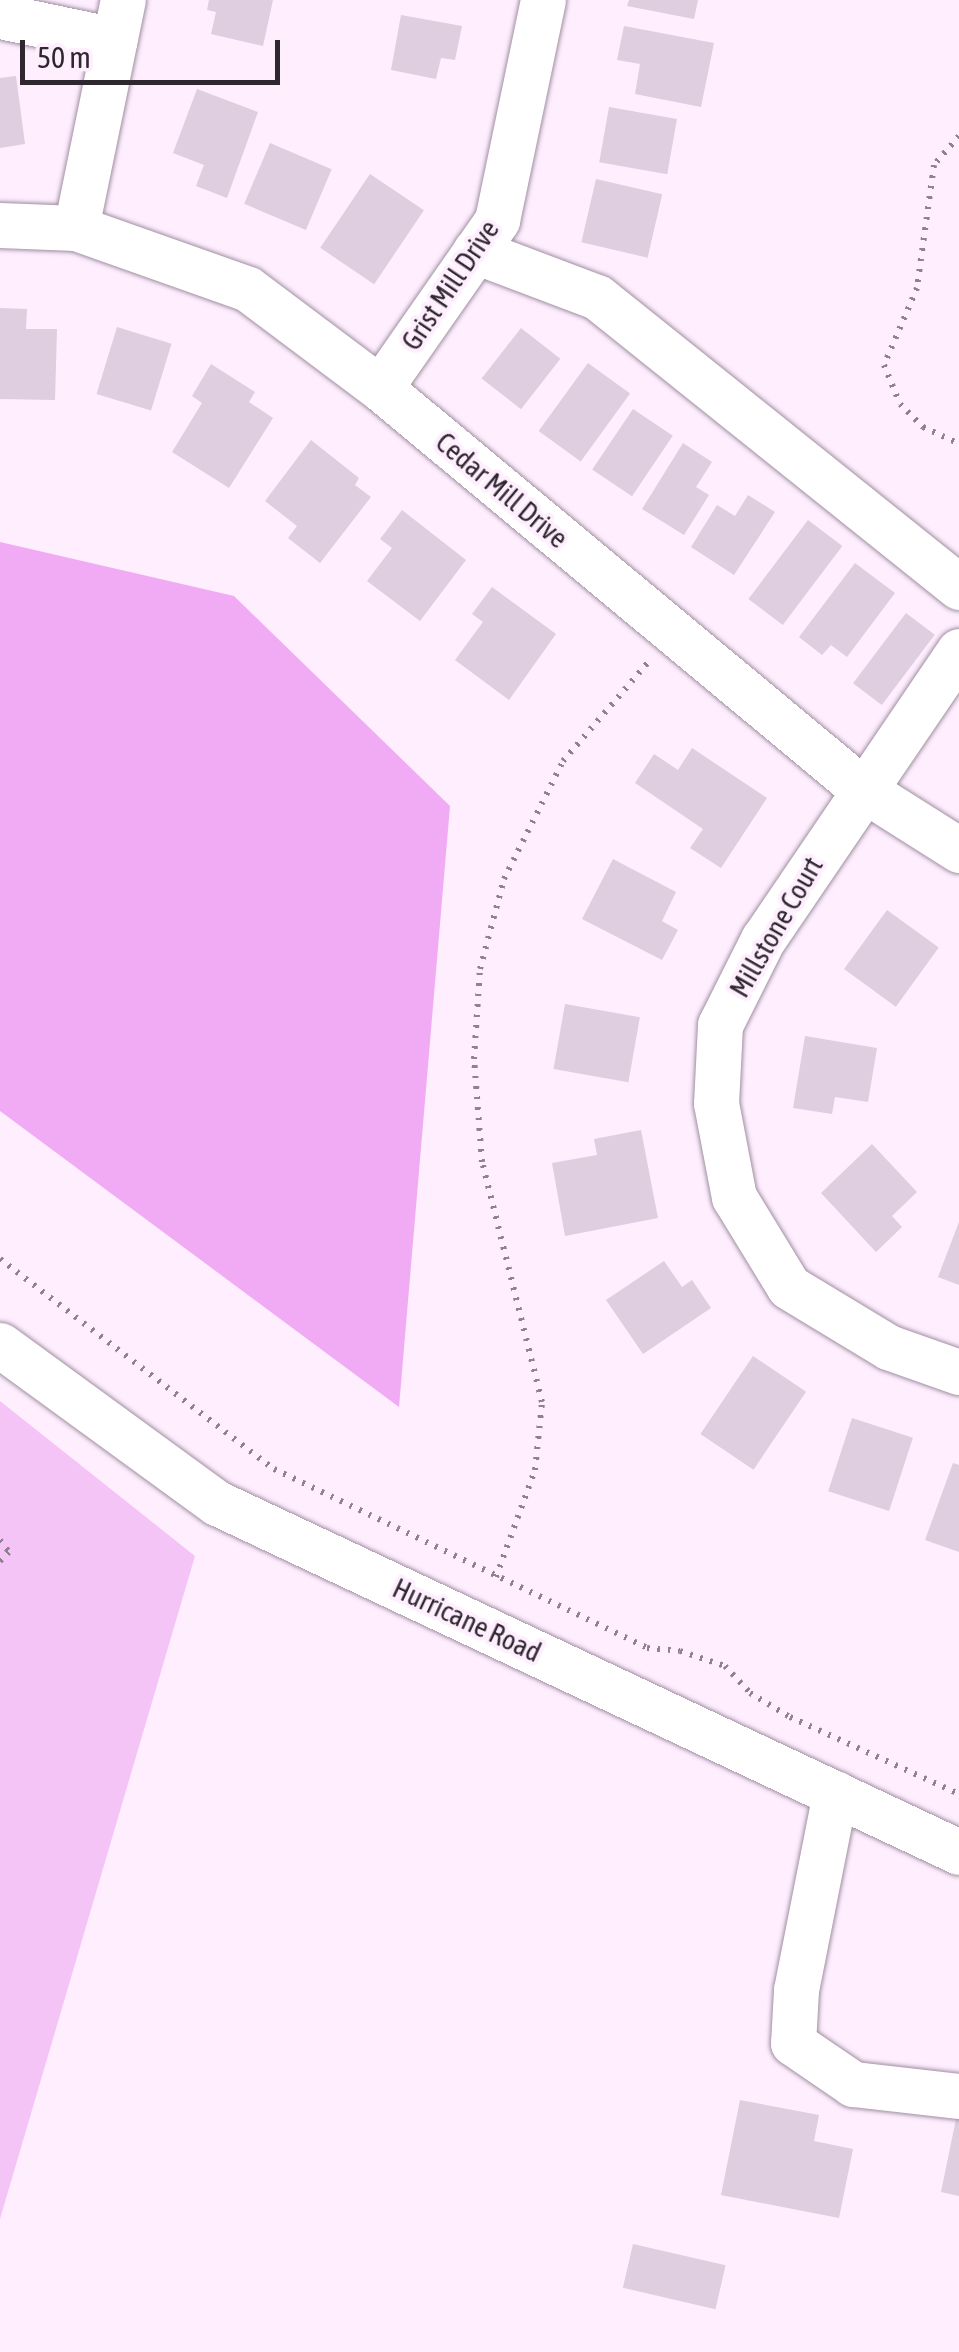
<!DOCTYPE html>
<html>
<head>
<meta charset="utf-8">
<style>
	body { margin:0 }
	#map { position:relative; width:959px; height:2352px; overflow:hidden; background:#feeefe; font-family:"Asap Condensed",sans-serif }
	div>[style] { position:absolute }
	.green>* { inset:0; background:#f5c4f7 }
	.water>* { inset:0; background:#f0abf4 }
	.building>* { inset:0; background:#dfcde0; transform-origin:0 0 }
	.path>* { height:6px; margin-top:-3px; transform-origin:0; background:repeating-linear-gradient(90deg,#8d828e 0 2.5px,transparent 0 10.5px) }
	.roads { filter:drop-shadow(0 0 2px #a08fa1) drop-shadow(0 0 2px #a08fa1) }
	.minor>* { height:45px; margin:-22.5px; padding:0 22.5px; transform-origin:22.5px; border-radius:22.5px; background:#fff }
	span { translate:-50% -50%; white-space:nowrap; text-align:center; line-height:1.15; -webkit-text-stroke:8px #feeefe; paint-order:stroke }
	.street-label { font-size:28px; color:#2e272f }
	.scale { position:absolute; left:20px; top:40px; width:260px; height:45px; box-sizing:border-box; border:5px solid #2e272f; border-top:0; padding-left:12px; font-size:30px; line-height:35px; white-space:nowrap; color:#2e272f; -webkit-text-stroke:8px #feeefe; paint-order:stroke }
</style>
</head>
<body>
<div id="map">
	<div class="green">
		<i style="clip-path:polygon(0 1401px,195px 1556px,0 2219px)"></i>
	</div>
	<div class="water">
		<i style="clip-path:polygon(0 542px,234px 596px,450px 806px,399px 1407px,0 1111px)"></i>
	</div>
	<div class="building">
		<i style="clip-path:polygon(209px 0,273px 0,263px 46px,211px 34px,216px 12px,207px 10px)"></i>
		<i style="clip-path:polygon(629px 0,698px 0,694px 19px,627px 6px)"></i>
		<i style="clip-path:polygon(401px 15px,462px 26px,455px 60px,441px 58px,436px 79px,391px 70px)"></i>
		<i style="clip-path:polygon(624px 26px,714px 43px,701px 107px,635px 94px,640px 64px,617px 60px)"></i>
		<i style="clip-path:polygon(16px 76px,25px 144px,0 148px,0 78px)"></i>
		<i style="clip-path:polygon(197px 89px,258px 112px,227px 198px,196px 186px,204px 165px,173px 153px)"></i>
		<i style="left:609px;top:107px;width:69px;height:56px;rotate:10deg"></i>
		<i style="left:270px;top:143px;width:67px;height:66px;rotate:23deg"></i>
		<i style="left:370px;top:174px;width:65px;height:89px;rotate:34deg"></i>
		<i style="left:596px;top:179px;width:68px;height:65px;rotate:13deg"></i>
		<i style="clip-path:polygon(0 308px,27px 309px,26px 329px,57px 329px,55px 400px,0 399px)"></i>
		<i style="left:117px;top:327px;width:57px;height:70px;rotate:17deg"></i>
		<i style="left:521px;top:328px;width:50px;height:64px;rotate:38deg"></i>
		<i style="left:588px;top:363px;width:52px;height:84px;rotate:36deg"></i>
		<i style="clip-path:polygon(211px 364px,255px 392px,249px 402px,273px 418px,229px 488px,172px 452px,202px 403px,192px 396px)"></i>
		<i style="left:633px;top:409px;width:48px;height:73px;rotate:34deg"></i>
		<i style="clip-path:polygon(311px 440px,359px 478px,355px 485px,371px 497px,320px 563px,288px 538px,297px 526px,265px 501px)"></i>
		<i style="clip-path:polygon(683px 443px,712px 462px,696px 487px,709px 495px,684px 535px,642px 509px)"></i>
		<i style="clip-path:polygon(748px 495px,775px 512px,734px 575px,691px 547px,717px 505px,735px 516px)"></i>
		<i style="clip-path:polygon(402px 510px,466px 560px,420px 621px,367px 581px,392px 548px,380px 539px)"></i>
		<i style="left:808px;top:520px;width:43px;height:99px;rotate:37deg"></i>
		<i style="clip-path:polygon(855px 563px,895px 593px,847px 657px,831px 645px,822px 655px,799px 637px)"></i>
		<i style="clip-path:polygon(492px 587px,556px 634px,509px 700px,455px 660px,483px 622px,472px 614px)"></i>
		<i style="left:906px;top:613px;width:36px;height:88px;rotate:37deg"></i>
		<i style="clip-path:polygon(692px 748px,767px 798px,721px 868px,690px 848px,703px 829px,635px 783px,654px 754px,678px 770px)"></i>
		<i style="clip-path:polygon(613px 859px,676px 892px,662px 921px,678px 930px,662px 960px,582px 919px)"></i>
		<i style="left:887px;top:910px;width:64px;height:73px;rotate:36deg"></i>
		<i style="left:565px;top:1004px;width:76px;height:66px;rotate:10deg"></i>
		<i style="clip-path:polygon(805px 1036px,877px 1048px,868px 1102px,835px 1097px,832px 1114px,793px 1108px)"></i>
		<i style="clip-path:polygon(641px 1130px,658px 1218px,565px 1236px,552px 1163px,597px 1155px,594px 1139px)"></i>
		<i style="clip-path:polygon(872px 1144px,917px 1192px,892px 1216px,902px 1227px,876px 1252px,821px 1193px)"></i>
		<i style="clip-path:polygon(959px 1222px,959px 1285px,938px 1277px)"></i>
		<i style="clip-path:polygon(664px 1261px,682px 1287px,692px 1280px,711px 1308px,643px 1354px,606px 1300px)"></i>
		<i style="left:753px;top:1356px;width:64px;height:94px;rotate:34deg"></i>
		<i style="left:852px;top:1418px;width:64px;height:77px;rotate:18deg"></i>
		<i style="clip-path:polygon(953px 1463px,959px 1465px,959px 1552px,925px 1540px)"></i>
		<i style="clip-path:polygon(740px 2100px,819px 2115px,814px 2141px,853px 2149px,839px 2218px,721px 2195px)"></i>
		<i style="clip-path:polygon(956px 2119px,959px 2119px,959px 2196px,941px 2192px)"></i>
		<i style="left:633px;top:2244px;width:95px;height:45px;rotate:13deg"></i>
	</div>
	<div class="path">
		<i style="left:959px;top:136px;width:38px;rotate:131deg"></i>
		<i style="left:934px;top:165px;width:124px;rotate:97.9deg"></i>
		<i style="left:917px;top:288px;width:84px;rotate:113.2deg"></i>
		<i style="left:884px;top:365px;width:42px;rotate:67.7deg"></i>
		<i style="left:900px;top:404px;width:33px;rotate:45deg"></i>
		<i style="left:923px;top:427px;width:40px;rotate:25deg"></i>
		<i style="left:0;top:1259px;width:345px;rotate:37.5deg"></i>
		<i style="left:274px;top:1469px;width:414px;rotate:25.6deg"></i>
		<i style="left:647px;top:1648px;width:33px;rotate:5deg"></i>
		<i style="left:680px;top:1651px;width:47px;rotate:18.4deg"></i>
		<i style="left:725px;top:1666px;width:37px;rotate:47deg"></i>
		<i style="left:750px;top:1693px;width:47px;rotate:31deg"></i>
		<i style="left:790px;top:1717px;width:186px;rotate:24.5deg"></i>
		<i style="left:0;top:1540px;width:15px;rotate:53deg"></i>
		<i style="left:9px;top:1552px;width:13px;rotate:135deg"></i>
		<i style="left:496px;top:1577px;width:114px;rotate:-70deg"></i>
		<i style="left:535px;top:1470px;width:68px;rotate:-84.1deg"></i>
		<i style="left:542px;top:1402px;width:247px;rotate:-104deg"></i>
		<i style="left:482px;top:1162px;width:103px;rotate:-94.4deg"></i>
		<i style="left:474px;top:1059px;width:90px;rotate:-86.2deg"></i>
		<i style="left:480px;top:969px;width:93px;rotate:-75.1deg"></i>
		<i style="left:504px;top:879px;width:132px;rotate:-63.4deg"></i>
		<i style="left:563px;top:761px;width:135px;rotate:-49.2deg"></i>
	</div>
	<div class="roads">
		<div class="minor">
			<i style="left:0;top:16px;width:117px;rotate:11.8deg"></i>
			<i style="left:0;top:225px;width:76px;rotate:2.3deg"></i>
			<i style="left:76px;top:228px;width:182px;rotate:19.5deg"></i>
			<i style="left:248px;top:289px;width:165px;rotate:36.9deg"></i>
			<i style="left:380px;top:388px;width:626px;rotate:39.75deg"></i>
			<i style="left:861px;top:788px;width:116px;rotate:32.3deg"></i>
			<i style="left:76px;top:228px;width:233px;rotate:-78.4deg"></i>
			<i style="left:475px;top:251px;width:130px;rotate:20.7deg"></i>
			<i style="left:597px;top:297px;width:464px;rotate:38.7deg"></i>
			<i style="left:380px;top:388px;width:205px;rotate:-55.1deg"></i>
			<i style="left:497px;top:220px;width:225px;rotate:-78.2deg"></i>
			<i style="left:959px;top:651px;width:348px;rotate:124.2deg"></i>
			<i style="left:763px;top:939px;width:96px;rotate:116.6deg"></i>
			<i style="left:720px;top:1025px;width:78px;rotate:92.9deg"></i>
			<i style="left:716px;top:1103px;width:96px;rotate:79.2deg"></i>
			<i style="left:734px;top:1197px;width:105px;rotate:58.6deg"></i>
			<i style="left:789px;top:1287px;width:116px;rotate:31.2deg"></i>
			<i style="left:888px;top:1347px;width:75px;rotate:19.4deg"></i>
			<i style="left:0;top:1345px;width:268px;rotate:36.1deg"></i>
			<i style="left:217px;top:1503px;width:820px;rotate:25.19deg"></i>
			<i style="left:835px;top:1793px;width:201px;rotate:101.2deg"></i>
			<i style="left:796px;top:1990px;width:53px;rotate:93.2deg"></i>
			<i style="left:793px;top:2043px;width:73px;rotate:34.3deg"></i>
			<i style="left:853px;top:2084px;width:107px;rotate:6.5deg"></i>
		</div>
	</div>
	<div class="street-label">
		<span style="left:450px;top:285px;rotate:-56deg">Grist Mill Drive</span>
		<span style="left:502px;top:490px;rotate:40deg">Cedar Mill Drive</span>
		<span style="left:776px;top:927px;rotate:-60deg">Millstone Court</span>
		<span style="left:467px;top:1620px;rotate:25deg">Hurricane Road</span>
	</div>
	<div class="scale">50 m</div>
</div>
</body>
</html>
